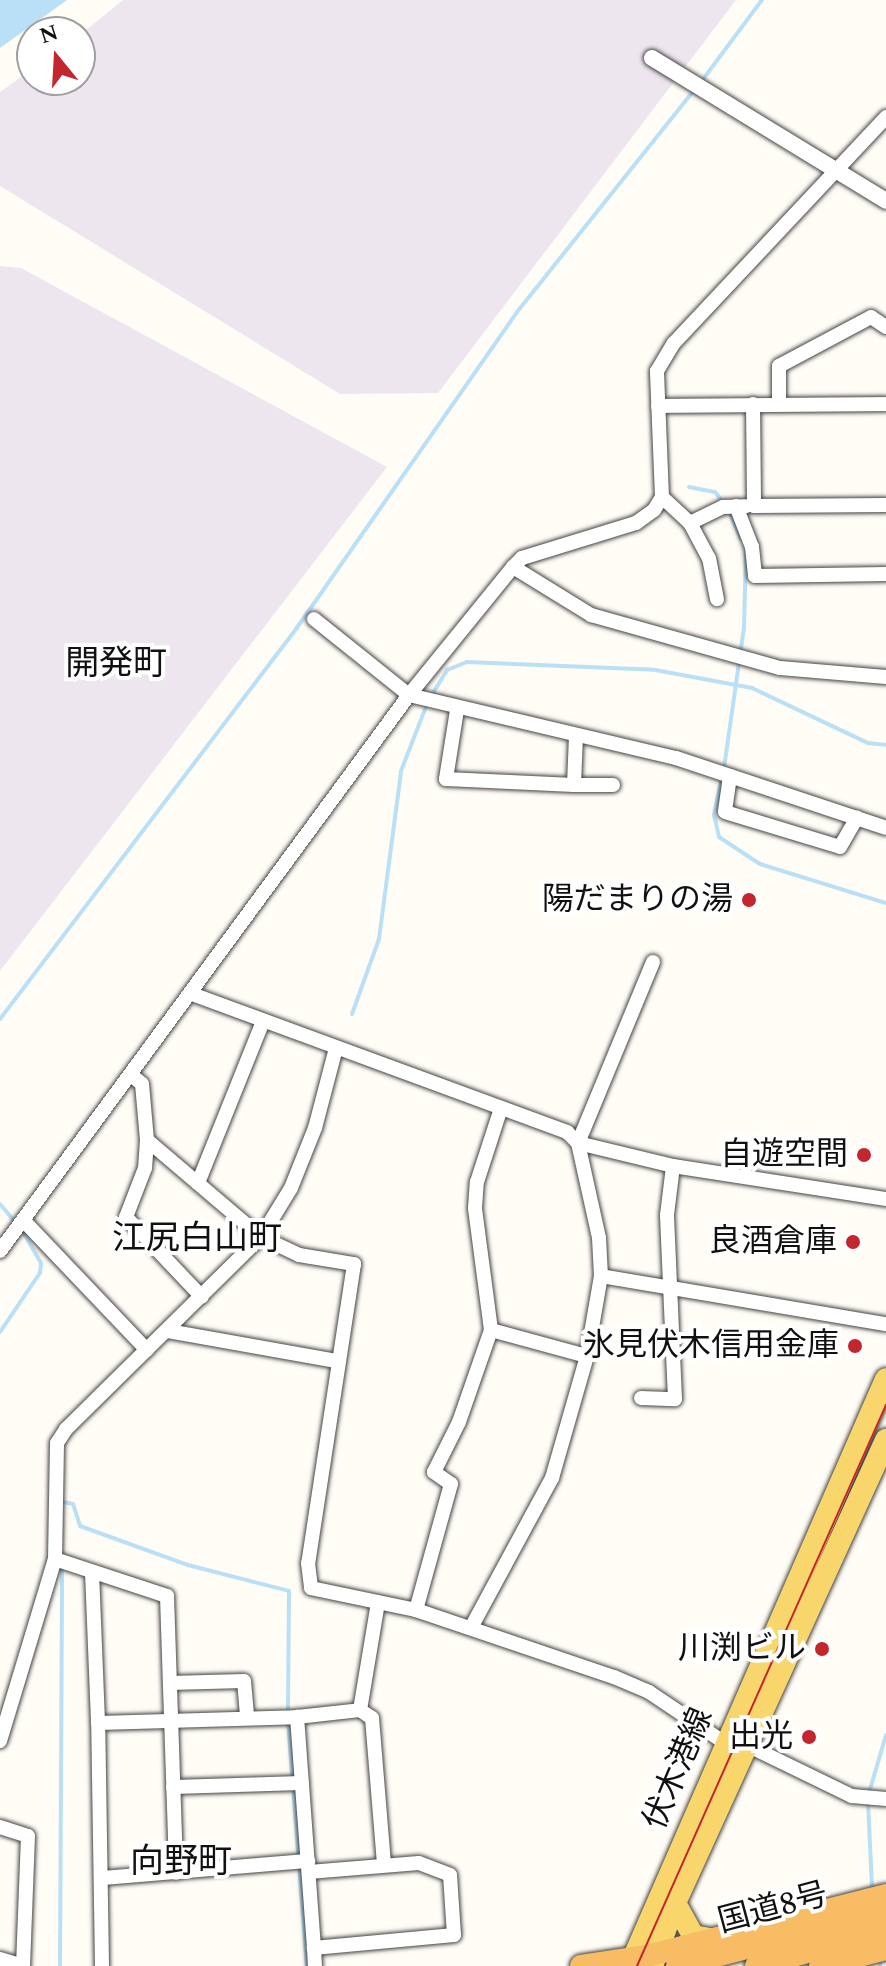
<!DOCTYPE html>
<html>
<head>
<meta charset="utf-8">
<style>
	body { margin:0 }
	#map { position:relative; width:886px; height:1966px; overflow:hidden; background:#fffdf5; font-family:Spectral,"Noto Sans JP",serif }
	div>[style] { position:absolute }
	.industrial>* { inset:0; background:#eee6ef }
	.water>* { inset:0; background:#b9e0f7 }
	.stream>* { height:4px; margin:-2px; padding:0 2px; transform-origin:2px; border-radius:2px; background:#b9e0f7 }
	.roads { filter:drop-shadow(0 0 2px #444) drop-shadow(0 0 2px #444) }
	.minor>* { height:14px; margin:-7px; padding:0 7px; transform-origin:7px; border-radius:7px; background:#fff }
	.tertiary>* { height:16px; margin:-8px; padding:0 8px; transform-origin:8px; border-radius:8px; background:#fff }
	.primary>* { height:22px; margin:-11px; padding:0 11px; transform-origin:11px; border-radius:11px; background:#f9d66b }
	.trunk>* { height:22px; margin:-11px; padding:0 11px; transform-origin:11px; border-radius:11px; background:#f7bc64 }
	.tram>* { height:2px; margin:-1px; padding:0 1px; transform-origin:1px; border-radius:1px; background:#c4262e }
	.dots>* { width:22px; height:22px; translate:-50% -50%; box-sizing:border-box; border:4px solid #fff; border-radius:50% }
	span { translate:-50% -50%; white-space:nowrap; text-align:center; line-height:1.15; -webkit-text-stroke:8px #fff; paint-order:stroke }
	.poi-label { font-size:32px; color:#111 }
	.right { translate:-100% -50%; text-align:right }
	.street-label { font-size:32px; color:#111 }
	.neighbourhood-label { font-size:34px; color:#111 }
	.north { position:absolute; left:16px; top:16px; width:80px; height:80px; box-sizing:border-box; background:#fff; border:2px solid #a0a0a0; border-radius:50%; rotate:342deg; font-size:22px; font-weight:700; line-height:32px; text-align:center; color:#111 }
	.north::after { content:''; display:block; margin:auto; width:28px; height:36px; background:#c4262e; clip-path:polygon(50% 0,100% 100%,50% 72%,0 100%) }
</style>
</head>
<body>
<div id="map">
	<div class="industrial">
		<i style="clip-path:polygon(123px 0,736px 0,438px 393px,340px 394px,0 186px,0 92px,32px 69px,32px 80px,80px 80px,80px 35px)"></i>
		<i style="clip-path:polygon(0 266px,21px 268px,387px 467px,0 971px)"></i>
	</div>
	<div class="water">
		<i style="clip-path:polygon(0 0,67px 0,0 48px)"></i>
	</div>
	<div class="stream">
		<i style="left:701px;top:82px;width:102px;rotate:-53.4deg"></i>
		<i style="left:689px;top:487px;width:26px;rotate:11deg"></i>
		<i style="left:715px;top:492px;width:14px;rotate:51deg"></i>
		<i style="left:729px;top:510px;width:31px;rotate:68deg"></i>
		<i style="left:431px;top:696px;width:31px;rotate:-58deg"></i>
		<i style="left:447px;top:670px;width:22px;rotate:-22deg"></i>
		<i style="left:467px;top:662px;width:188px;rotate:2.4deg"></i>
		<i style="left:655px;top:670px;width:99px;rotate:10.5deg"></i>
		<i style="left:752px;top:688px;width:128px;rotate:25.4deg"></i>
		<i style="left:868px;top:743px;width:18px;rotate:6deg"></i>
		<i style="left:724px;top:768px;width:141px;rotate:-81.9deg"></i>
		<i style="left:744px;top:628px;width:77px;rotate:-88.5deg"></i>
		<i style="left:722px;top:777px;width:39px;rotate:102deg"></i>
		<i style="left:714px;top:815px;width:23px;rotate:77deg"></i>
		<i style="left:719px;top:837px;width:49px;rotate:33.4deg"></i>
		<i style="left:760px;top:864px;width:132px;rotate:17.2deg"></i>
		<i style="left:352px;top:1014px;width:80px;rotate:-70.2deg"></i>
		<i style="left:379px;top:939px;width:169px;rotate:-82.5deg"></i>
		<i style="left:401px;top:771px;width:72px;rotate:-68.8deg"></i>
		<i style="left:0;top:1019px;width:490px;rotate:-52.8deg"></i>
		<i style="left:296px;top:629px;width:386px;rotate:-55.1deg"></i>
		<i style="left:517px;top:312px;width:285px;rotate:-51.4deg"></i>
		<i style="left:0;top:1204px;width:23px;rotate:50deg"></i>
		<i style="left:0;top:1332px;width:71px;rotate:-55.9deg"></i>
		<i style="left:40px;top:1273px;width:10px;rotate:-84deg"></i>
		<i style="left:41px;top:1263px;width:39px;rotate:-120deg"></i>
		<i style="left:63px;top:1502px;width:10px;rotate:11deg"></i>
		<i style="left:73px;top:1504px;width:23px;rotate:72deg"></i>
		<i style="left:80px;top:1526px;width:115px;rotate:19.9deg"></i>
		<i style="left:188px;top:1565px;width:104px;rotate:14.4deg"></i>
		<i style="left:289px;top:1591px;width:121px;rotate:90.5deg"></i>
		<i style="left:288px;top:1721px;width:246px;rotate:85.6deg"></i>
		<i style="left:869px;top:1793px;width:60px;rotate:-73.7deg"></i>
		<i style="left:868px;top:1802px;width:84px;rotate:87.3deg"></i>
		<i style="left:880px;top:1963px;width:3px;rotate:90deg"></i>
		<i style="left:60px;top:1966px;width:402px;rotate:-89.7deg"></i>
	</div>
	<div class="roads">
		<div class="minor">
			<i style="left:753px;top:404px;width:102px;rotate:89.4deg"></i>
			<i style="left:754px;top:506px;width:132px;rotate:-0.4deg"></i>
			<i style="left:779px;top:404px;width:38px;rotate:-90deg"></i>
			<i style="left:779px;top:366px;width:104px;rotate:-28deg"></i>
			<i style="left:871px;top:317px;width:18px;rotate:34deg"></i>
			<i style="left:658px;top:406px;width:228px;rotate:-0.5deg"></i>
			<i style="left:662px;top:497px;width:38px;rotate:43deg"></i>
			<i style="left:690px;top:523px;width:40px;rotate:62deg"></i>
			<i style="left:709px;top:558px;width:42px;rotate:79deg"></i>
			<i style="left:736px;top:506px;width:44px;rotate:68.7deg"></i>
			<i style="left:752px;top:547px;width:29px;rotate:84deg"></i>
			<i style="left:755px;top:576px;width:131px;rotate:-0.9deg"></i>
			<i style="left:690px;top:523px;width:37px;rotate:-26deg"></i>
			<i style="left:723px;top:507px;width:23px;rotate:-2deg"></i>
			<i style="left:513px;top:567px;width:92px;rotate:31.6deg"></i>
			<i style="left:591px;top:615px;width:196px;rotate:15.7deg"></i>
			<i style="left:780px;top:668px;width:106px;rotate:4.9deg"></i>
			<i style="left:314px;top:619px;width:122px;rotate:38.7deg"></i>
			<i style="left:409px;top:695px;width:274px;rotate:13.3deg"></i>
			<i style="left:676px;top:758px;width:221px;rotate:18.4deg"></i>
			<i style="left:457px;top:710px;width:70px;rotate:99.1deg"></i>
			<i style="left:446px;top:779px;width:128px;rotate:2.7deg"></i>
			<i style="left:574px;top:785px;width:50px;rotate:-87.7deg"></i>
			<i style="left:730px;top:776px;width:36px;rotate:98deg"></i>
			<i style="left:725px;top:812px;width:120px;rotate:16.9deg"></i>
			<i style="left:840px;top:847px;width:34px;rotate:-60deg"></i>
			<i style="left:574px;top:785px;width:39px"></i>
			<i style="left:192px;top:994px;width:400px;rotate:20.2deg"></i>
			<i style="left:567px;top:1132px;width:16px;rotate:45deg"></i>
			<i style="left:578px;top:1143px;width:97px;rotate:77.5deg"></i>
			<i style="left:599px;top:1238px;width:38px;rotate:87deg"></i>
			<i style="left:601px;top:1276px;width:81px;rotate:99.9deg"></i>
			<i style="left:587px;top:1356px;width:127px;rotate:106deg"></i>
			<i style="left:552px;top:1478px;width:170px;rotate:118.4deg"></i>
			<i style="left:131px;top:1075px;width:14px;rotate:39deg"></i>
			<i style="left:142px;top:1084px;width:56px;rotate:84.9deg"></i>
			<i style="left:147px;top:1140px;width:150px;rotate:40.4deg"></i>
			<i style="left:261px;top:1237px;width:42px;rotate:25.3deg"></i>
			<i style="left:299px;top:1255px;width:56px;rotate:9.3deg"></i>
			<i style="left:354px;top:1264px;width:303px;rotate:98.7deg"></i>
			<i style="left:308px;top:1563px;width:25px;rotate:83deg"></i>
			<i style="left:311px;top:1588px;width:107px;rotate:11.8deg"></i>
			<i style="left:416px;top:1610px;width:209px;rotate:18.7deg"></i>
			<i style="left:614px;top:1677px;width:38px;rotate:23deg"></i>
			<i style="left:649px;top:1692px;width:92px;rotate:33.9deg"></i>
			<i style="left:725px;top:1743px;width:31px;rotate:11deg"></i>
			<i style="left:755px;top:1749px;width:108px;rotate:25.9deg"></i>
			<i style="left:852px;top:1796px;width:34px;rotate:5deg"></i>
			<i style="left:147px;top:1140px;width:28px;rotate:94deg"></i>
			<i style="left:145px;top:1168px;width:53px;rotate:111.2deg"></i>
			<i style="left:126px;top:1217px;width:110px;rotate:46.5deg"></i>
			<i style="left:578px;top:1143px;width:98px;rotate:13.6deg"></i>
			<i style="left:673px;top:1166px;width:216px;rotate:8.8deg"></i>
			<i style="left:578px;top:1143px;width:196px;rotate:-67.5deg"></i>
			<i style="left:198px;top:1183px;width:175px;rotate:-68.1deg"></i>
			<i style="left:24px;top:1221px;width:178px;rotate:46.4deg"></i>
			<i style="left:0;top:1251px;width:690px;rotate:-53.66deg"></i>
			<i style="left:409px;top:695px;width:165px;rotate:-50.9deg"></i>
			<i style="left:513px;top:567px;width:13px;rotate:-45deg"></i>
			<i style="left:522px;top:558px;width:119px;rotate:-17.1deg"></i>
			<i style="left:636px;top:523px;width:22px;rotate:-36deg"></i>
			<i style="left:654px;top:510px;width:15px;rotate:-58deg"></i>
			<i style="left:662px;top:497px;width:126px;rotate:-92.3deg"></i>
			<i style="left:657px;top:371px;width:33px;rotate:-59deg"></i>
			<i style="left:674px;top:343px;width:310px;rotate:-46.8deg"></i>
			<i style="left:601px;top:1276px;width:289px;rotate:9.6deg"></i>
			<i style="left:491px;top:1330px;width:99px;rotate:15.2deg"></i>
			<i style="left:168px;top:1331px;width:171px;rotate:10.1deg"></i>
			<i style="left:641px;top:1398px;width:34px;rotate:2deg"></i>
			<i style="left:675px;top:1399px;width:184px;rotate:-92.5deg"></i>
			<i style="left:667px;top:1215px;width:49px;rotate:-83deg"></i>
			<i style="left:55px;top:1559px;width:118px;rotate:18.3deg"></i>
			<i style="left:167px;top:1596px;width:277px;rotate:88.1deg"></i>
			<i style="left:92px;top:1572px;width:151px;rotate:87.7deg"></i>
			<i style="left:416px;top:1610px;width:131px;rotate:-74.5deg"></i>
			<i style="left:451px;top:1484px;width:21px;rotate:-145deg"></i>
			<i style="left:434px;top:1472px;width:56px;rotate:-63.4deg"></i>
			<i style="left:459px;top:1422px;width:97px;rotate:-70.8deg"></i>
			<i style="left:491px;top:1330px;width:123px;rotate:-97.5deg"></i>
			<i style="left:475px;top:1208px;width:26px;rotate:-86deg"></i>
			<i style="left:477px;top:1182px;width:78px;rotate:-72deg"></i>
			<i style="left:170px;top:1683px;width:74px;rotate:-1.5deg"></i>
			<i style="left:244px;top:1681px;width:37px;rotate:85deg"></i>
			<i style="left:360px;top:1710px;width:109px;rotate:-80.5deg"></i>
			<i style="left:0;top:1741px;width:190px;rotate:-73.2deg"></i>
			<i style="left:55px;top:1559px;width:116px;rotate:-89deg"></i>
			<i style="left:57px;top:1443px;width:17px;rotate:-57deg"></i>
			<i style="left:66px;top:1429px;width:274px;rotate:-44.6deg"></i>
			<i style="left:261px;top:1237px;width:57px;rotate:-58.5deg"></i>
			<i style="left:291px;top:1188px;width:65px;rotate:-68.2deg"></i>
			<i style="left:315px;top:1128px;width:83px;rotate:-75.3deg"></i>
			<i style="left:173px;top:1787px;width:129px;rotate:-1.8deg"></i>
			<i style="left:0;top:1827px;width:29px;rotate:18deg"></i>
			<i style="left:28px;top:1836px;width:130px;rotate:92.2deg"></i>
			<i style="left:309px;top:1872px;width:110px;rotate:-4.7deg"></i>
			<i style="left:419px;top:1863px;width:33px;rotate:21deg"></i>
			<i style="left:450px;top:1875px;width:60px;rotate:86.2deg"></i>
			<i style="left:454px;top:1935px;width:141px;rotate:174.7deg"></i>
			<i style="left:314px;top:1948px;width:232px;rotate:-94.2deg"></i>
			<i style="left:297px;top:1717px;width:63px;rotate:-6.3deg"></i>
			<i style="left:360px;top:1710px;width:14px;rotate:34deg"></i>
			<i style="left:372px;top:1718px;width:147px;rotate:85.3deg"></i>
			<i style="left:104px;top:1878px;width:205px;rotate:-4.8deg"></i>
			<i style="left:314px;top:1948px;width:18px;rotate:87deg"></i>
			<i style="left:0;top:1959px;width:24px;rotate:17deg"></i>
			<i style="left:102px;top:1966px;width:243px;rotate:-90.9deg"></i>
			<i style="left:98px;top:1723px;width:199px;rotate:-1.7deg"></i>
		</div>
		<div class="tertiary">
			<i style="left:652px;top:58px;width:274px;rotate:31.4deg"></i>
		</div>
		<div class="primary">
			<i style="left:675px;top:1903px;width:38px;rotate:61deg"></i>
			<i style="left:693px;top:1936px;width:23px;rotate:10deg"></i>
			<i style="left:630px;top:1966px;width:640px;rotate:-66.44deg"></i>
			<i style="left:652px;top:1966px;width:67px;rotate:-69.9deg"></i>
			<i style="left:675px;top:1903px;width:509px;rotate:-65.5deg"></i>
		</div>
		<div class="trunk">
			<i style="left:581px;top:1966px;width:67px;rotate:-8.6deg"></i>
			<i style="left:647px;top:1956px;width:247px;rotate:-14.3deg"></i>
			<i style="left:677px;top:1966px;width:216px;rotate:-14.5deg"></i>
			<i style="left:756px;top:1966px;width:135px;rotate:-15.1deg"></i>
			<i style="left:820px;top:1966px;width:68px;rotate:-14.4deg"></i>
		</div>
	</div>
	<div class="tram">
		<i style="left:637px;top:1966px;width:614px;rotate:-66.07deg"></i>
	</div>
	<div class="dots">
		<i style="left:749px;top:900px;background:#c4262e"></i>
		<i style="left:864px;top:1155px;background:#c4262e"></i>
		<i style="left:853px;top:1242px;background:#c4262e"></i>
		<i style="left:855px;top:1346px;background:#c4262e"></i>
		<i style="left:822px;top:1649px;background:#c4262e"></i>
		<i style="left:809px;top:1737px;background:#c4262e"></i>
	</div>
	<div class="poi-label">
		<span class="right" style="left:733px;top:900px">陽だまりの湯</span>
		<span class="right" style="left:848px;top:1155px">自遊空間</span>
		<span class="right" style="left:837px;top:1242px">良酒倉庫</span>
		<span class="right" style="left:839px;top:1346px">氷見伏木信用金庫</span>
		<span class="right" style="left:806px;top:1649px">川渕ビル</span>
		<span class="right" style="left:793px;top:1737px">出光</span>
	</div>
	<div class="street-label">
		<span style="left:679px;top:1769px;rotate:-67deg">伏木港線</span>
		<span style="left:773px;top:1909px;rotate:-15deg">国道8号</span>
	</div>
	<div class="neighbourhood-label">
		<span style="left:116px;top:665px">開発町</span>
		<span style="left:197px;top:1240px">江尻白山町</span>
		<span style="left:181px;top:1863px">向野町</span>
	</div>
	<div class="north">N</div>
</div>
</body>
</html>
